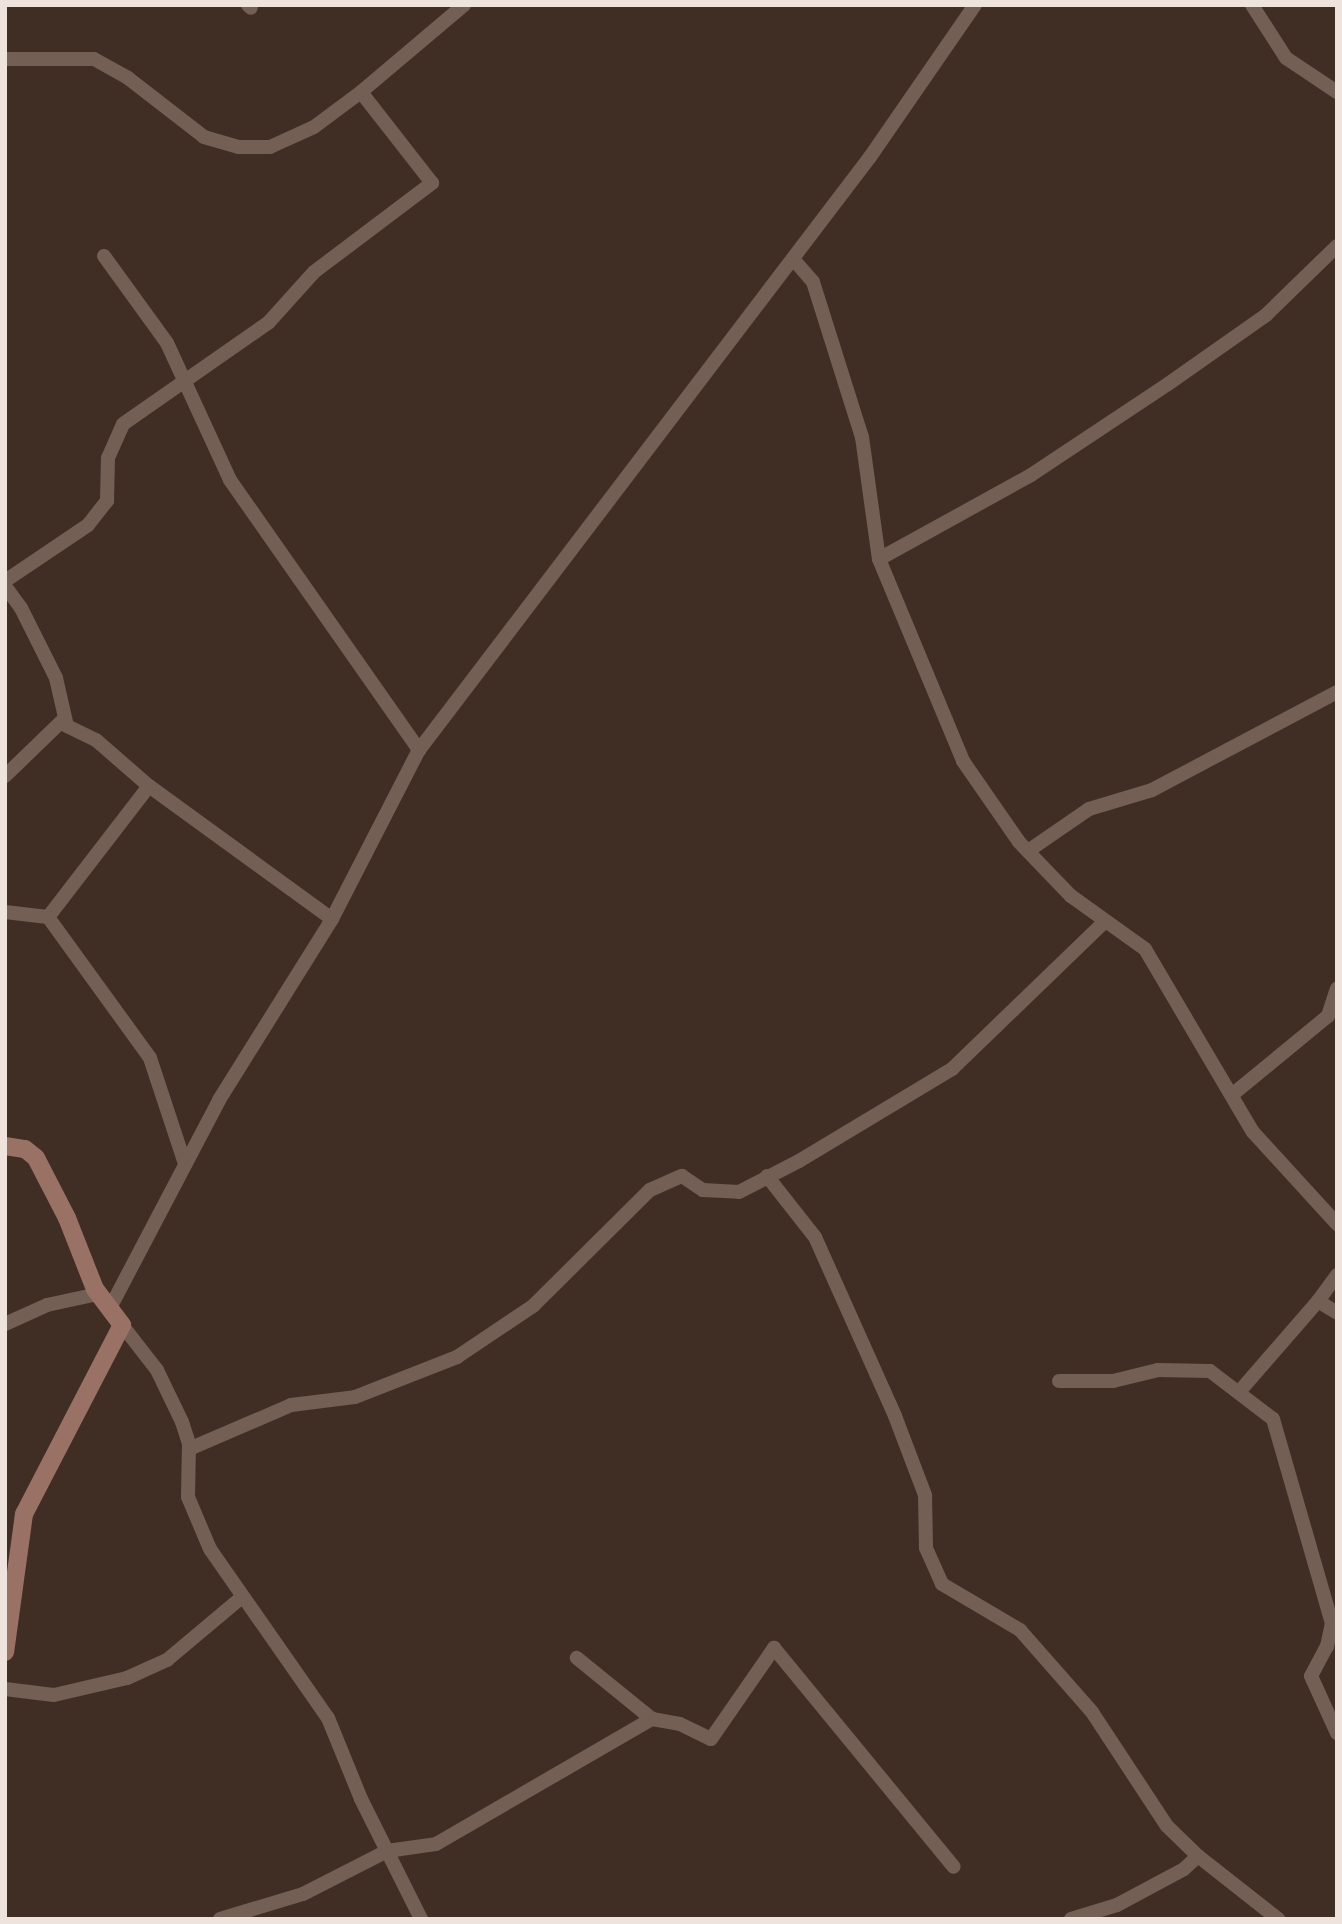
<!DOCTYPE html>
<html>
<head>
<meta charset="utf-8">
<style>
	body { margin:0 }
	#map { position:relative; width:1342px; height:1924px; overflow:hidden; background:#402e25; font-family:Manrope,sans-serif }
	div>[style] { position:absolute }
	.minor>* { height:14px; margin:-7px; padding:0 7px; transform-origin:7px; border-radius:7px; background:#745f55 }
	.secondary>* { height:18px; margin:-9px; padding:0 9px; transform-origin:9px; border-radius:9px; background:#9a7265 }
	span { translate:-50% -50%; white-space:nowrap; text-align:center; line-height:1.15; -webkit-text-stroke:5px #211814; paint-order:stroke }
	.frame { position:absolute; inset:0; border:7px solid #efe3dd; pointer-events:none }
</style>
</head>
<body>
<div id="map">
	<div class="minor">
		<i style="left:248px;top:5px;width:4px;rotate:45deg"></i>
		<i style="left:1252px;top:5px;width:63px;rotate:57.3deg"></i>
		<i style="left:1286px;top:58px;width:61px;rotate:33.7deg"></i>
		<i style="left:5px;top:59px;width:89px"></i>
		<i style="left:94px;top:59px;width:39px;rotate:29deg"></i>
		<i style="left:128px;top:78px;width:96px;rotate:37.8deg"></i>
		<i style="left:204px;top:137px;width:36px;rotate:16deg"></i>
		<i style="left:239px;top:147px;width:31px"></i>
		<i style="left:270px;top:147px;width:48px;rotate:-24.4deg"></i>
		<i style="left:314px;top:127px;width:59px;rotate:-36.7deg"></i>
		<i style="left:104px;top:256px;width:107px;rotate:54.1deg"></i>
		<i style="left:167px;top:343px;width:151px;rotate:65.3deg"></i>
		<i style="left:230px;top:480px;width:330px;rotate:55deg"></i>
		<i style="left:794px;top:260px;width:29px;rotate:49deg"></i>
		<i style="left:813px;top:282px;width:163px;rotate:72.5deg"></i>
		<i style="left:862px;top:437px;width:123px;rotate:82.1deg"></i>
		<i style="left:879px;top:559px;width:219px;rotate:67.4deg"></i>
		<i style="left:963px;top:761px;width:98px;rotate:55.3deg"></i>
		<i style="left:1019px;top:842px;width:75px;rotate:46.1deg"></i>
		<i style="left:1071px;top:896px;width:91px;rotate:35.6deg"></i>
		<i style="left:1145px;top:949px;width:212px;rotate:59.5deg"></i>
		<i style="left:1253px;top:1132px;width:125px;rotate:47.6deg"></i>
		<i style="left:879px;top:559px;width:174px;rotate:-28.9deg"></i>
		<i style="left:1031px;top:475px;width:164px;rotate:-33.6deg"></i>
		<i style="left:1168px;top:384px;width:120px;rotate:-35.1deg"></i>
		<i style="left:1266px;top:315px;width:99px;rotate:-44.2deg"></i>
		<i style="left:5px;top:581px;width:100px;rotate:-34deg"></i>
		<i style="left:88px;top:525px;width:31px;rotate:-52deg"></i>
		<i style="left:107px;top:501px;width:43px;rotate:-88.7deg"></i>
		<i style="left:108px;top:458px;width:37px;rotate:-66deg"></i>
		<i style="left:123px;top:424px;width:178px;rotate:-34.9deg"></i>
		<i style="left:269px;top:322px;width:67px;rotate:-48deg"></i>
		<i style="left:314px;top:272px;width:148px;rotate:-37deg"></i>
		<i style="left:432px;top:183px;width:115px;rotate:-128deg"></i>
		<i style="left:361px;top:92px;width:135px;rotate:-40.2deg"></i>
		<i style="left:5px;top:586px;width:27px;rotate:54deg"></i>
		<i style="left:21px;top:608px;width:78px;rotate:63.4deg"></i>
		<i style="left:56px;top:678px;width:49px;rotate:77.1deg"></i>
		<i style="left:67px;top:726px;width:32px;rotate:26deg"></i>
		<i style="left:96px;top:740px;width:70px;rotate:41deg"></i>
		<i style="left:149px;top:786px;width:226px;rotate:36deg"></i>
		<i style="left:5px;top:776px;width:82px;rotate:-44deg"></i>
		<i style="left:149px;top:786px;width:165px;rotate:127.6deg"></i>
		<i style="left:48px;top:917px;width:174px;rotate:54.1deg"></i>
		<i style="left:150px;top:1058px;width:112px;rotate:71.7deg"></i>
		<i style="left:1028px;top:851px;width:74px;rotate:-34.5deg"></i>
		<i style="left:1089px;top:809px;width:66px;rotate:-16.8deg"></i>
		<i style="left:1152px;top:790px;width:209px;rotate:-27.9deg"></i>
		<i style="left:5px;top:912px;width:43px;rotate:6.6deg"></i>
		<i style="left:1233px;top:1094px;width:123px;rotate:-39.4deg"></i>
		<i style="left:1328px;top:1016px;width:29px;rotate:-72deg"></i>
		<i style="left:767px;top:1176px;width:78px;rotate:51.8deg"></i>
		<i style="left:815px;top:1237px;width:196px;rotate:65.9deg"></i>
		<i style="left:895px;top:1416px;width:85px;rotate:69.2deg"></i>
		<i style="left:925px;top:1495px;width:53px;rotate:88.9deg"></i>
		<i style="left:926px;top:1548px;width:39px;rotate:66deg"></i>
		<i style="left:942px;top:1584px;width:91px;rotate:30.5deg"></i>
		<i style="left:1020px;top:1630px;width:109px;rotate:48.7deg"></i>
		<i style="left:1092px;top:1712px;width:136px;rotate:56.7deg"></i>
		<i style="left:1167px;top:1826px;width:43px;rotate:44.1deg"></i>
		<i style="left:1198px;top:1856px;width:102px;rotate:38.2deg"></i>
		<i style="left:1337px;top:1275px;width:32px;rotate:126deg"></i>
		<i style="left:1318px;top:1301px;width:22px;rotate:32deg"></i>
		<i style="left:110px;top:1308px;width:235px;rotate:-62.3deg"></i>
		<i style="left:219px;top:1100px;width:213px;rotate:-58deg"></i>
		<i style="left:332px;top:919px;width:190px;rotate:-62.8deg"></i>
		<i style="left:419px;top:750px;width:745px;rotate:-52.75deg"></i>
		<i style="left:870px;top:157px;width:185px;rotate:-55.4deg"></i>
		<i style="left:5px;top:1324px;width:46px;rotate:-24.3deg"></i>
		<i style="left:47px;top:1305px;width:52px;rotate:-12.2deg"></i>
		<i style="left:122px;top:1325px;width:57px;rotate:52.1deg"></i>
		<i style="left:157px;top:1370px;width:58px;rotate:64.3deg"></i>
		<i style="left:182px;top:1422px;width:23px;rotate:72deg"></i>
		<i style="left:189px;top:1444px;width:53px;rotate:91.1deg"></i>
		<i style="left:188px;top:1497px;width:56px;rotate:67.1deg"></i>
		<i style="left:210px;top:1549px;width:206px;rotate:55.1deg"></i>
		<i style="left:328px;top:1718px;width:87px;rotate:67.8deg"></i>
		<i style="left:361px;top:1799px;width:134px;rotate:63.4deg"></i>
		<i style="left:1059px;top:1381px;width:54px"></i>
		<i style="left:1113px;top:1381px;width:46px;rotate:-13.7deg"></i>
		<i style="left:1158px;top:1370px;width:52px;rotate:1.1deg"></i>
		<i style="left:1210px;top:1371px;width:79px;rotate:37.3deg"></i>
		<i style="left:1273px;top:1419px;width:212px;rotate:73.9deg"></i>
		<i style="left:1332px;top:1623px;width:24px;rotate:102deg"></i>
		<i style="left:1327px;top:1646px;width:34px;rotate:118deg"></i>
		<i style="left:1311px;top:1676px;width:63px;rotate:65.5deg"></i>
		<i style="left:1239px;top:1392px;width:121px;rotate:-49deg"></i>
		<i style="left:189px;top:1449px;width:111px;rotate:-23.3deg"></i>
		<i style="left:291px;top:1405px;width:64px;rotate:-7.1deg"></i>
		<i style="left:355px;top:1397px;width:110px;rotate:-21.4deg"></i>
		<i style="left:457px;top:1357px;width:92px;rotate:-33.9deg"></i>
		<i style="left:533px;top:1306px;width:165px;rotate:-44.8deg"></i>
		<i style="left:650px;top:1190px;width:35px;rotate:-24deg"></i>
		<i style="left:682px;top:1176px;width:25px;rotate:34deg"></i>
		<i style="left:703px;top:1190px;width:36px;rotate:3deg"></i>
		<i style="left:739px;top:1192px;width:68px;rotate:-27.3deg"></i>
		<i style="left:799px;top:1161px;width:179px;rotate:-31deg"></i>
		<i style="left:952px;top:1069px;width:211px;rotate:-44deg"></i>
		<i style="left:5px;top:1689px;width:49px;rotate:7deg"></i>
		<i style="left:54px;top:1695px;width:75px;rotate:-13.1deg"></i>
		<i style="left:127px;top:1678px;width:44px;rotate:-24.2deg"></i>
		<i style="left:167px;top:1660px;width:98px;rotate:-40deg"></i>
		<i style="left:652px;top:1719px;width:28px;rotate:10deg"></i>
		<i style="left:680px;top:1724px;width:34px;rotate:26deg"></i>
		<i style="left:711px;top:1739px;width:111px;rotate:-55.3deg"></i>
		<i style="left:774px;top:1648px;width:283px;rotate:50.6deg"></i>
		<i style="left:220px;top:1919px;width:87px;rotate:-16.8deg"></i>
		<i style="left:303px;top:1894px;width:94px;rotate:-27.1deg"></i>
		<i style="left:387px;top:1851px;width:49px;rotate:-8.1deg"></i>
		<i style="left:436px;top:1844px;width:250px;rotate:-30.1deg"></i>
		<i style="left:652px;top:1719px;width:97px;rotate:-140.9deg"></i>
		<i style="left:1071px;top:1919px;width:48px;rotate:-16.9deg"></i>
		<i style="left:1117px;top:1905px;width:76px;rotate:-28.2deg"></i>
		<i style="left:1184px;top:1869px;width:19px;rotate:-43deg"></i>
	</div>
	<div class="secondary">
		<i style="left:5px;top:1146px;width:20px;rotate:9deg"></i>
		<i style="left:25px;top:1149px;width:14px;rotate:39deg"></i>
		<i style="left:36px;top:1158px;width:68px;rotate:62.7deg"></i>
		<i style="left:67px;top:1218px;width:76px;rotate:68.5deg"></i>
		<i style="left:95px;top:1289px;width:45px;rotate:53.1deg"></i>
		<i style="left:122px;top:1325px;width:213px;rotate:117.4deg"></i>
		<i style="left:24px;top:1514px;width:139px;rotate:97.8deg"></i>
	</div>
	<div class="frame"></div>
</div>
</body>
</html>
